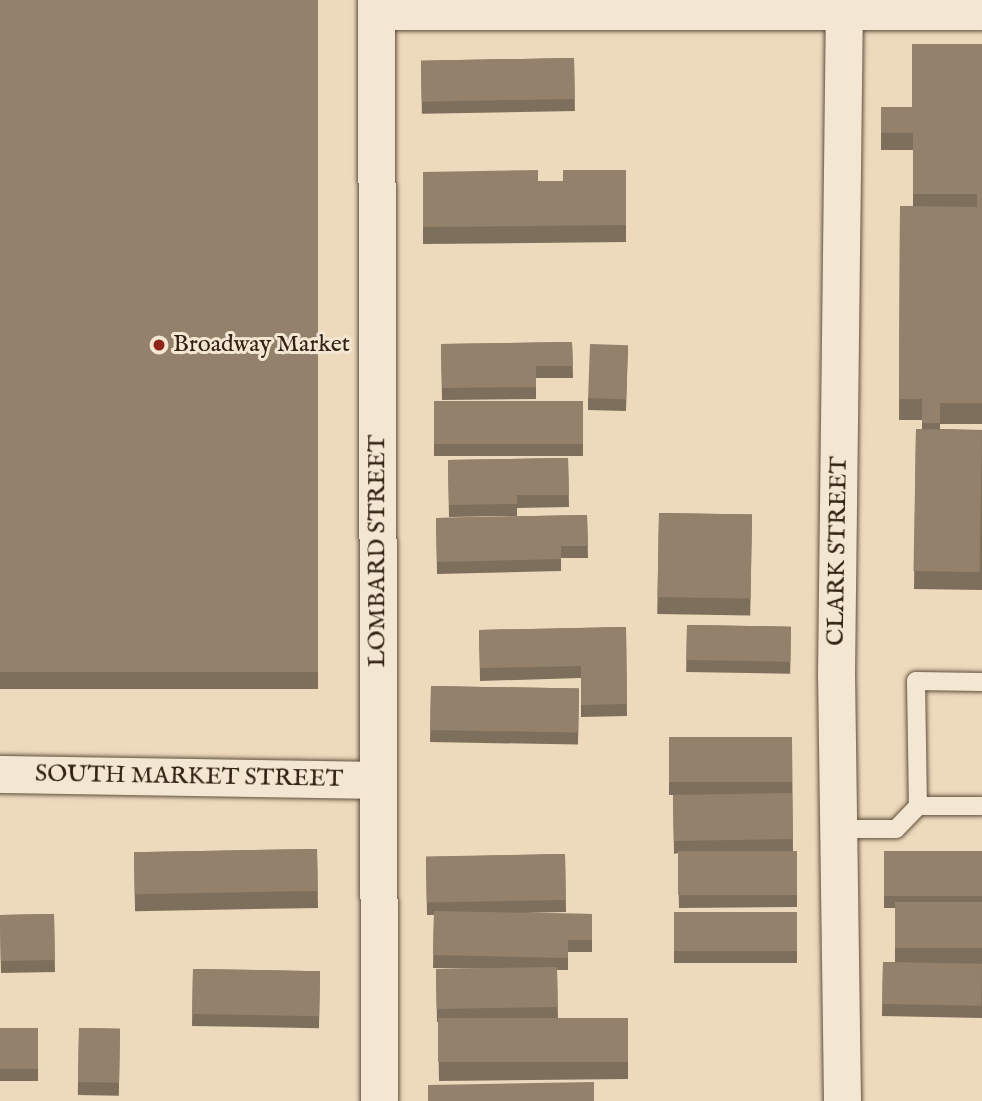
<!DOCTYPE html>
<html>
<head>
<meta charset="utf-8">
<style>
	body { margin:0 }
	#map { position:relative; width:982px; height:1101px; overflow:hidden; background:#edd9bc; font-family:"IM FELL English",serif }
	div>[style] { position:absolute }
	.roads { filter:drop-shadow(0 0 2px #60503d) drop-shadow(0 0 2px #60503d) }
	.service>* { height:18px; margin:-9px; padding:0 9px; transform-origin:9px; border-radius:9px; background:#f3e6d3 }
	.minor>* { height:37px; margin:-18.5px; padding:0 18.5px; transform-origin:18.5px; border-radius:18.5px; background:#f3e6d3 }
	.wall>* { inset:0; background:#7e6f5c; transform-origin:0 0 }
	.building>* { inset:0; background:#93816b; transform-origin:0 0 }
	.dots>* { width:19px; height:19px; translate:-50% -50%; box-sizing:border-box; border:4px solid #f3e6d3; border-radius:50% }
	span { translate:-50% -50%; white-space:nowrap; text-align:center; line-height:1.15; -webkit-text-stroke:6px #f3e6d3; paint-order:stroke }
	.poi-label { font-size:24px; color:#312213 }
	.left { translate:0 -50%; text-align:left }
	.street-label { font-size:24px; color:#312213 }
</style>
</head>
<body>
<div id="map">
	<div class="roads">
		<div class="service">
			<i style="left:982px;top:682px;width:66px;rotate:-179.1deg"></i>
			<i style="left:916px;top:681px;width:125px;rotate:89.1deg"></i>
			<i style="left:918px;top:806px;width:64px"></i>
			<i style="left:838px;top:829px;width:58px"></i>
			<i style="left:896px;top:829px;width:32px;rotate:-46deg"></i>
		</div>
		<div class="minor">
			<i style="left:376px;top:0;width:1101px;rotate:89.84deg"></i>
			<i style="left:376px;top:11px;width:606px"></i>
			<i style="left:0;top:774px;width:378px;rotate:0.9deg"></i>
			<i style="left:842px;top:1101px;width:426px;rotate:-90.8deg"></i>
			<i style="left:836px;top:675px;width:675px;rotate:-89.32deg"></i>
		</div>
	</div>
	<div class="wall">
		<i style="left:0;top:0;width:318px;height:689px"></i>
		<i style="clip-path:polygon(982px 44px,982px 424px,940px 424px,940px 429px,982px 430px,982px 590px,914px 589px,916px 429px,922px 429px,922px 420px,899px 420px,900px 206px,913px 206px,913px 150px,881px 150px,881px 107px,912px 107px)"></i>
		<i style="left:574px;top:58px;width:53px;height:153px;rotate:89deg"></i>
		<i style="clip-path:polygon(626px 170px,626px 242px,423px 244px,423px 172px,538px 181px,563px 181px)"></i>
		<i style="clip-path:polygon(572px 342px,573px 378px,536px 378px,536px 399px,442px 400px,441px 344px)"></i>
		<i style="clip-path:polygon(628px 345px,626px 411px,588px 410px,588px 398px)"></i>
		<i style="left:583px;top:401px;width:55px;height:149px;rotate:90deg"></i>
		<i style="clip-path:polygon(568px 458px,569px 507px,517px 508px,517px 516px,449px 517px,448px 460px)"></i>
		<i style="left:659px;top:513px;width:93px;height:101px;rotate:1deg"></i>
		<i style="clip-path:polygon(587px 515px,588px 558px,561px 558px,561px 571px,437px 574px,436px 518px)"></i>
		<i style="left:687px;top:625px;width:104px;height:47px;rotate:1deg"></i>
		<i style="clip-path:polygon(626px 627px,627px 716px,581px 717px,581px 678px,480px 681px,479px 630px)"></i>
		<i style="left:431px;top:686px;width:148px;height:56px;rotate:1deg"></i>
		<i style="clip-path:polygon(792px 737px,793px 851px,797px 851px,797px 907px,679px 908px,678px 853px,674px 854px,673px 795px,669px 795px,669px 738px)"></i>
		<i style="left:317px;top:849px;width:59px;height:183px;rotate:89deg"></i>
		<i style="clip-path:polygon(982px 851px,982px 1018px,882px 1016px,883px 962px,895px 962px,895px 908px,884px 908px,884px 852px)"></i>
		<i style="clip-path:polygon(565px 854px,566px 912px,523px 913px,592px 914px,592px 952px,568px 952px,568px 970px,557px 970px,558px 1019px,628px 1018px,628px 1079px,439px 1081px,438px 1022px,437px 1022px,436px 971px,497px 969px,433px 968px,434px 915px,427px 915px,426px 857px)"></i>
		<i style="left:674px;top:912px;width:123px;height:51px"></i>
		<i style="left:54px;top:914px;width:58px;height:54px;rotate:89deg"></i>
		<i style="left:193px;top:969px;width:127px;height:57px;rotate:1deg"></i>
		<i style="left:0;top:1028px;width:38px;height:53px"></i>
		<i style="left:79px;top:1028px;width:41px;height:67px;rotate:1deg"></i>
	</div>
	<div class="building">
		<i style="left:0;top:0;width:318px;height:672px"></i>
		<i style="clip-path:polygon(912px 44px,982px 44px,982px 207px,977px 207px,977px 194px,913px 194px,913px 133px,881px 133px,881px 107px,912px 107px)"></i>
		<i style="left:574px;top:58px;width:41px;height:153px;rotate:89deg"></i>
		<i style="clip-path:polygon(538px 170px,538px 181px,563px 181px,563px 170px,626px 170px,626px 225px,423px 227px,423px 172px)"></i>
		<i style="clip-path:polygon(900px 206px,982px 207px,982px 403px,940px 403px,940px 423px,922px 423px,922px 399px,899px 399px)"></i>
		<i style="clip-path:polygon(572px 342px,573px 366px,536px 366px,536px 387px,442px 388px,441px 344px)"></i>
		<i style="left:590px;top:344px;width:38px;height:54px;rotate:2deg"></i>
		<i style="left:583px;top:401px;width:43px;height:149px;rotate:90deg"></i>
		<i style="left:916px;top:429px;width:66px;height:142px;rotate:1deg"></i>
		<i style="clip-path:polygon(568px 458px,569px 495px,517px 495px,517px 504px,449px 505px,448px 460px)"></i>
		<i style="left:659px;top:513px;width:93px;height:84px;rotate:1deg"></i>
		<i style="clip-path:polygon(587px 515px,588px 546px,561px 546px,561px 559px,437px 562px,436px 518px)"></i>
		<i style="left:687px;top:625px;width:104px;height:35px;rotate:1deg"></i>
		<i style="clip-path:polygon(626px 627px,627px 704px,581px 705px,581px 666px,480px 668px,479px 630px)"></i>
		<i style="left:431px;top:686px;width:148px;height:44px;rotate:1deg"></i>
		<i style="left:792px;top:737px;width:45px;height:123px;rotate:90deg"></i>
		<i style="left:792px;top:793px;width:46px;height:119px;rotate:89deg"></i>
		<i style="left:317px;top:849px;width:42px;height:183px;rotate:89deg"></i>
		<i style="left:797px;top:851px;width:44px;height:119px;rotate:90deg"></i>
		<i style="left:982px;top:851px;width:45px;height:98px;rotate:90deg"></i>
		<i style="left:565px;top:854px;width:46px;height:139px;rotate:89deg"></i>
		<i style="left:895px;top:902px;width:87px;height:46px"></i>
		<i style="clip-path:polygon(434px 911px,592px 914px,592px 940px,568px 940px,568px 958px,433px 955px)"></i>
		<i style="left:674px;top:912px;width:123px;height:39px"></i>
		<i style="left:54px;top:914px;width:46px;height:54px;rotate:89deg"></i>
		<i style="left:883px;top:962px;width:99px;height:42px;rotate:1deg"></i>
		<i style="left:557px;top:967px;width:40px;height:121px;rotate:89deg"></i>
		<i style="left:193px;top:969px;width:127px;height:45px;rotate:1deg"></i>
		<i style="left:628px;top:1018px;width:44px;height:190px;rotate:90deg"></i>
		<i style="left:0;top:1028px;width:38px;height:41px"></i>
		<i style="left:79px;top:1028px;width:41px;height:54px;rotate:1deg"></i>
		<i style="clip-path:polygon(594px 1082px,594px 1101px,428px 1101px,428px 1085px)"></i>
	</div>
	<div class="dots">
		<i style="left:159px;top:345px;background:#8f2418"></i>
	</div>
	<div class="poi-label">
		<span class="left" style="left:173px;top:345px">Broadway Market</span>
	</div>
	<div class="street-label">
		<span style="left:378px;top:551px;rotate:-90deg">LOMBARD STREET</span>
		<span style="left:838px;top:551px;rotate:-89deg">CLARK STREET</span>
		<span style="left:189px;top:777px;rotate:1deg">SOUTH MARKET STREET</span>
	</div>
</div>
</body>
</html>
